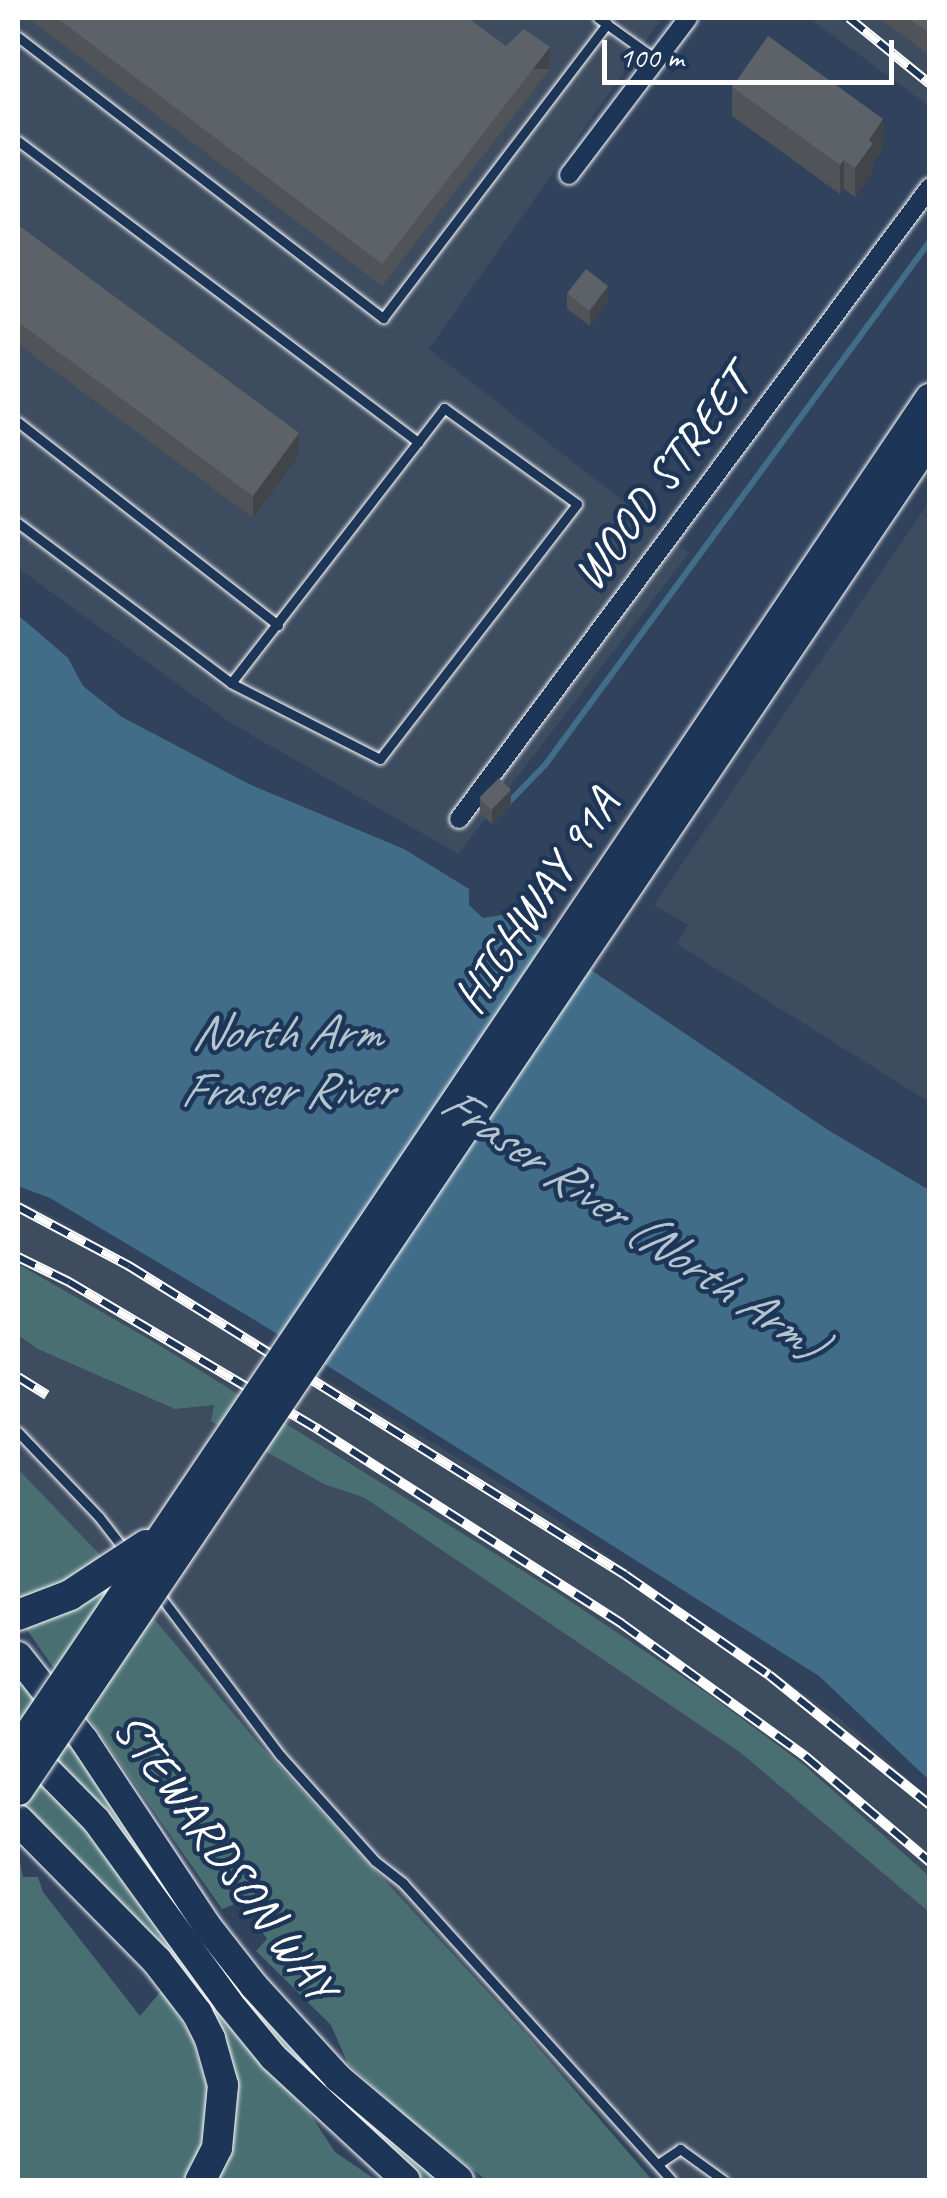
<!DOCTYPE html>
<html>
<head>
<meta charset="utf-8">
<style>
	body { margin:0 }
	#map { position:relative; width:947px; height:2198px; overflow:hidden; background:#30425c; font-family:Caveat,sans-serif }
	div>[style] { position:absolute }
	.built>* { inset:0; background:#3e4c60 }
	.green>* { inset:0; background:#4a6f72 }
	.water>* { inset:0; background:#426d88 }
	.stream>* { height:6px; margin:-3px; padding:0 3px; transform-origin:3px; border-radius:3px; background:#426d88 }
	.roads { filter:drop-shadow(0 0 2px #fff) drop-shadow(0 0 2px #fff) }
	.lane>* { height:9px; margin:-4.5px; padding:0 4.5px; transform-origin:4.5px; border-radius:4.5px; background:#1d3557 }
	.street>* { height:18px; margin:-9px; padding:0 9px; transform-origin:9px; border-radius:9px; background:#1d3557 }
	.primary>* { height:28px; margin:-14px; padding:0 14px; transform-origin:14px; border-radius:14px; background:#1d3557 }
	.highway>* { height:30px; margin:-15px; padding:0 15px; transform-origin:15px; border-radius:15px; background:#1d3557 }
	.rail>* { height:10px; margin-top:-5px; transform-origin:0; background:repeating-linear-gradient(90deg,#1d3557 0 19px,#fff 0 38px); box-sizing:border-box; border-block:2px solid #fff }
	.bridges { filter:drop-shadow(0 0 2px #fff) drop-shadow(0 0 2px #fff) }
	.highway-bridge>* { height:30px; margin:-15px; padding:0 15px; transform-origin:15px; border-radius:15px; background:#1d3557 }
	.wall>* { inset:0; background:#505459 }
	.shaded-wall>* { inset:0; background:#414549; transform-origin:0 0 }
	.building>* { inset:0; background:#5d6268; transform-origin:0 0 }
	span { translate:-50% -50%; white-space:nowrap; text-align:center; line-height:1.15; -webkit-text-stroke:9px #1d3557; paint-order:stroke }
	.street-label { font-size:48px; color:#fff }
	.water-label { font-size:50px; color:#b3c5cf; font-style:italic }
	.frame { position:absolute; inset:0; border:20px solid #fff; pointer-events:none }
	.scale { position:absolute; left:602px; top:40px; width:292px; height:45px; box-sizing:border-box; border:5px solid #fff; border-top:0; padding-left:12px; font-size:30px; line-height:35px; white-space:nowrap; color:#fff; -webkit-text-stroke:8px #1d3557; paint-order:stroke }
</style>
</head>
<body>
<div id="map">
	<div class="built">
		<i style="clip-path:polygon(18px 18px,662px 18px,429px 349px,689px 553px,458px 854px,231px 723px,18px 568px)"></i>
		<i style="clip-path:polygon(809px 18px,929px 18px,929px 106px)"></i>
		<i style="clip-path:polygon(929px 502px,929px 1102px,677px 944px,688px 925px,654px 905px)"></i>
		<i style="clip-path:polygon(18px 1200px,56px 1218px,530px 1501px,839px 1718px,929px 1797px,929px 2180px,659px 2180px,181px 1660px,18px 1474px)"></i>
	</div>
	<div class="green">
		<i style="clip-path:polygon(18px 1264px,154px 1342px,555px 1591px,710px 1695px,803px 1764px,929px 1876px,929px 1912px,741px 1753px,365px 1498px,324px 1484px,211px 1421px,214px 1405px,175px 1409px,38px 1349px,18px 1335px)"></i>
		<i style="clip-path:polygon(18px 1469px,103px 1558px,259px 1744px,530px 2038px,652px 2180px,486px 2180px,418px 2127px,348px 2064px,331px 2025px,256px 1951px,267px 1939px,243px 1901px,222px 1909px,18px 1617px)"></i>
		<i style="clip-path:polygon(18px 1670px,170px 1887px,444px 2180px,421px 2180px,303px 2073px,18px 1730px)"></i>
		<i style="clip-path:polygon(18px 1763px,47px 1784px,94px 1839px,218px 2011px,310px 2114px,335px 2152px,376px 2180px,218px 2180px,232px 2149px,235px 2085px,112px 1895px,18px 1799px)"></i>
		<i style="clip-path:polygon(18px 1852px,23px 1877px,38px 1877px,43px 1892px,140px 2016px,162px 1990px,192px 2037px,207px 2086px,207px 2120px,200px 2150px,185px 2180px,18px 2180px)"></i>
	</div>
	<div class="water">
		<i style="clip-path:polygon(18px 615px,68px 658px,83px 686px,122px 717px,251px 785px,404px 849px,469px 889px,469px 905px,483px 918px,508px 914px,828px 1130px,929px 1190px,929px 1780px,819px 1676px,258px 1322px,50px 1198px,18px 1186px)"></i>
	</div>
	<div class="stream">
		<i style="left:509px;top:802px;width:52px;rotate:-45.8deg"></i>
		<i style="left:545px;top:765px;width:650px;rotate:-53.69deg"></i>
	</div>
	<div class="roads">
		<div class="lane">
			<i style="left:598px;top:18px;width:72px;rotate:35.4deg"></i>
			<i style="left:18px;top:37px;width:461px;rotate:37.6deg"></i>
			<i style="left:383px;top:318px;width:370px;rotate:-52.7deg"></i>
			<i style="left:18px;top:141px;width:501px;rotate:36.96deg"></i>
			<i style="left:444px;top:408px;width:164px;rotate:35.8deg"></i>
			<i style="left:577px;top:504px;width:322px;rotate:127.7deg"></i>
			<i style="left:380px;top:759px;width:167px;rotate:-153deg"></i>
			<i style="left:231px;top:683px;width:348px;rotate:-52.2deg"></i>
			<i style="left:18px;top:422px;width:330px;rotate:38deg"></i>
			<i style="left:18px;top:523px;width:266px;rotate:36.9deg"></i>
			<i style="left:18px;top:1432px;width:117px;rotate:46.4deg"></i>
			<i style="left:99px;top:1517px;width:44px;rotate:52.4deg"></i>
			<i style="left:157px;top:1592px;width:204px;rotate:53deg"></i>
			<i style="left:280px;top:1755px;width:142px;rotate:48.1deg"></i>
			<i style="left:375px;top:1861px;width:36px;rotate:38deg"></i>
			<i style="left:403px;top:1883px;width:400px;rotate:47.9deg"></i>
			<i style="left:658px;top:2164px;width:27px;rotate:-34deg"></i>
			<i style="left:680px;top:2149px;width:53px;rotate:35.8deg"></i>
		</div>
		<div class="street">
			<i style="left:569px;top:175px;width:197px;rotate:-52.8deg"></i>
			<i style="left:459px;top:819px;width:788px;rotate:-53.3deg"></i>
		</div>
		<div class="primary">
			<i style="left:18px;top:1656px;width:107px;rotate:51.8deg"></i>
			<i style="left:84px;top:1740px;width:223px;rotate:56.5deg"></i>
			<i style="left:207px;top:1926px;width:76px;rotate:51.9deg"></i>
			<i style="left:254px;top:1986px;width:125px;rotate:47.6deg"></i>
			<i style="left:338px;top:2078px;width:158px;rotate:40.1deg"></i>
			<i style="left:23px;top:1746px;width:104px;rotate:45.4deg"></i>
			<i style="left:96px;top:1820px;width:225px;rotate:54deg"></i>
			<i style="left:228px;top:2002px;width:71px;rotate:50.7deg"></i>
			<i style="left:273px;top:2057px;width:181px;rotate:42.8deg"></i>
		</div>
		<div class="highway">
			<i style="left:18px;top:1820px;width:198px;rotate:45.4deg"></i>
			<i style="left:157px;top:1961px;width:66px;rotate:52.4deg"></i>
			<i style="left:197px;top:2013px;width:29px;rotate:63deg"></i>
			<i style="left:210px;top:2039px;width:48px;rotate:74.2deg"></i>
			<i style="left:223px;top:2085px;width:63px;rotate:95.4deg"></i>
			<i style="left:217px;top:2148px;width:36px;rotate:117deg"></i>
		</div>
	</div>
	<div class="rail">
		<i style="left:849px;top:18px;width:104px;rotate:39.2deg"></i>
		<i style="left:18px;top:1207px;width:126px;rotate:28deg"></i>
		<i style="left:129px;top:1266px;width:584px;rotate:31.92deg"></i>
		<i style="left:625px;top:1575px;width:175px;rotate:34.8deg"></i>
		<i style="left:769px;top:1675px;width:207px;rotate:38.9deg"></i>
		<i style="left:18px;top:1257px;width:57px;rotate:26.1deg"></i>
		<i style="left:69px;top:1282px;width:291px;rotate:30.6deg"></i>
		<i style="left:319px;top:1430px;width:360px;rotate:32.6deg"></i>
		<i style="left:622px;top:1624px;width:226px;rotate:35.8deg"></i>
		<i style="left:805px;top:1756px;width:164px;rotate:40.3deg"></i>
		<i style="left:18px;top:1377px;width:34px;rotate:32deg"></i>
	</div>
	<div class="bridges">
		<div class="highway-bridge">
			<i style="left:18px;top:1615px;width:56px;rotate:-21deg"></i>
			<i style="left:70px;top:1595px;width:91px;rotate:-33.3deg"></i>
			<i style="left:18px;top:1751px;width:1631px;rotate:-56deg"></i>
			<i style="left:18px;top:1790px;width:1631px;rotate:-56deg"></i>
		</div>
	</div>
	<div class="wall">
		<i style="clip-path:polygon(28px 18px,468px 18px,506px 46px,550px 69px,382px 286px)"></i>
		<i style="clip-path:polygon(879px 18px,930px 18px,928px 54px)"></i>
		<i style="clip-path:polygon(732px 87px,883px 148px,873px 162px,873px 172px,855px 197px,844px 189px,840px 194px,732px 116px)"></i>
		<i style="clip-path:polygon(18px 225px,299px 456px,253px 518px,18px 344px)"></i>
		<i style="clip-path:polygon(567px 294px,608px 301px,590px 326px,567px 309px)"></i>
		<i style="clip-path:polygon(480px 798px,511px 805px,492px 824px,480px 813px)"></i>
	</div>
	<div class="shaded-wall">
		<i style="clip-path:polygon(930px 29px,930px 52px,928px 54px,928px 32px)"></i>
		<i style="left:550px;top:47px;width:22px;height:274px;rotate:90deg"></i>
		<i style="clip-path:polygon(883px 119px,883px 148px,873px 162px,873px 172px,855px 197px,855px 168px,869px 140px)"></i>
		<i style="clip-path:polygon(844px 160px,844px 189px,840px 194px,840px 165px)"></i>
		<i style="clip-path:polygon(608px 286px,608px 301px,590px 326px,590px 311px)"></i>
		<i style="clip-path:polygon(299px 433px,299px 456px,253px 518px,253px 496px)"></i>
		<i style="clip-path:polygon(511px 790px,511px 805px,492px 824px,492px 809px)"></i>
	</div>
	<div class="building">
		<i style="clip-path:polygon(57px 18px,468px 18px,506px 46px,524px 29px,550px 47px,382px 264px)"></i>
		<i style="clip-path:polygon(908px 18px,930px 18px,930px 29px,928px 32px)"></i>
		<i style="clip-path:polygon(768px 36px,883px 119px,869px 140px,873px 143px,855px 168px,844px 160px,840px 165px,732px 87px)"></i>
		<i style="clip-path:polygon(18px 225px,299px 433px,253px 496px,18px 322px)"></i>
		<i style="left:586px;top:269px;width:28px;height:31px;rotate:38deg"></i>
		<i style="left:499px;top:778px;width:17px;height:28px;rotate:45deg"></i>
	</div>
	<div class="street-label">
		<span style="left:662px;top:479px;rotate:-53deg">WOOD STREET</span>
		<span style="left:536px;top:901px;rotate:-56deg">HIGHWAY 91A</span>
		<span style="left:225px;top:1857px;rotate:54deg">STEWARDSON WAY</span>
	</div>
	<div class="water-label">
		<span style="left:286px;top:1060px">North Arm<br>Fraser River</span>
		<span style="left:632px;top:1222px;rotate:34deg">Fraser River (North Arm)</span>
	</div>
	<div class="frame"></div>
	<div class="scale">100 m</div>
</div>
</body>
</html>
